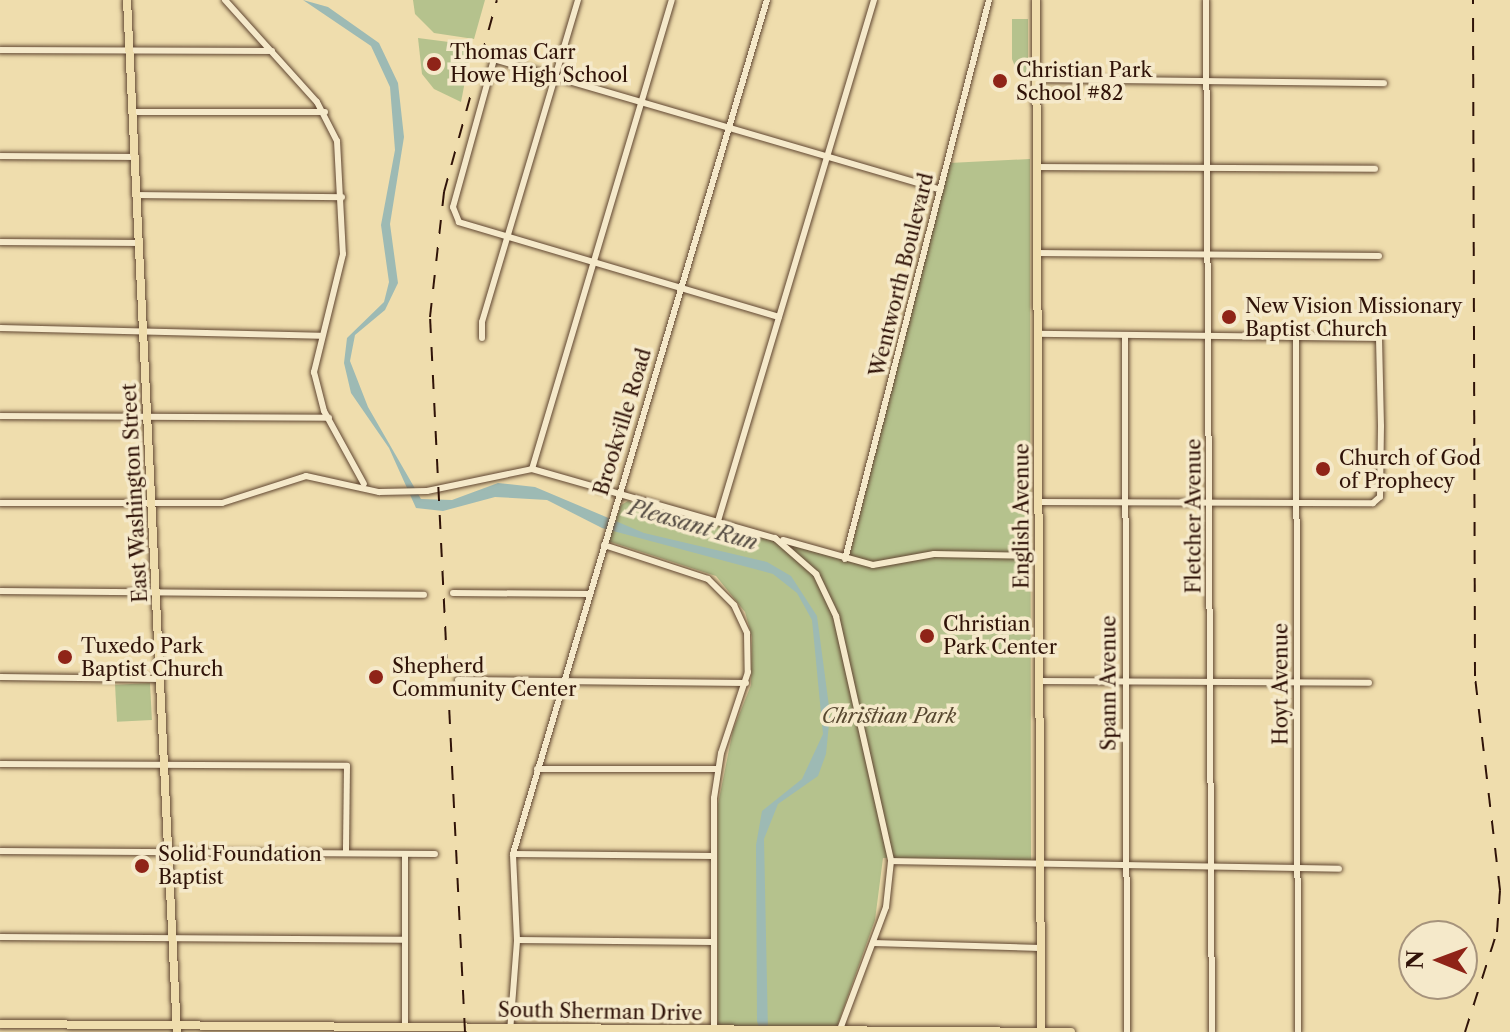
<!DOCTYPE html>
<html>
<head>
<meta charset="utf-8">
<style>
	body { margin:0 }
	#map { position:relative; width:1510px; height:1032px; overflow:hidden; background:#efddad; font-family:"Libre Caslon Text",serif }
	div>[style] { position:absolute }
	.green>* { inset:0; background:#b5c28d; transform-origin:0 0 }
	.water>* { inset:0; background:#9dbab4 }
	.roads { filter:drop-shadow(0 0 2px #604631) drop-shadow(0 0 2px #604631) }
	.minor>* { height:6px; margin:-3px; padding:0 3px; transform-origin:3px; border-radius:3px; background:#f5e9ca }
	.major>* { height:8px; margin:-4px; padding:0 4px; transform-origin:4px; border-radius:4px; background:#efddad }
	.rail>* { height:2px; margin-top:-1px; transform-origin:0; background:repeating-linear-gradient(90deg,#301308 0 14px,transparent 0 28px) }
	.dots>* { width:22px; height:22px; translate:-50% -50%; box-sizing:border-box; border:4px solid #f5e9ca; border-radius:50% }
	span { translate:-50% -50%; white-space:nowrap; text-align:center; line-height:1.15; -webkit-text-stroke:7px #f5e9ca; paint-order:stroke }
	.poi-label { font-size:20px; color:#301308 }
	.left { translate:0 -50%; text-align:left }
	.street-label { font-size:20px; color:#301308 }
	.park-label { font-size:20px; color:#584830; font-style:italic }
	.water-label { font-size:22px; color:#564d44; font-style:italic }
	.north { position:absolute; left:1398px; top:920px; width:80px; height:80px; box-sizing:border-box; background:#f5e9ca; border:2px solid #a6937c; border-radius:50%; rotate:271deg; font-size:22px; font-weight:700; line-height:32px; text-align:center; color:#301308 }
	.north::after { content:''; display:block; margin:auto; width:28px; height:36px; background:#8f2418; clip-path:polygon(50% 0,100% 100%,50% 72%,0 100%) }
</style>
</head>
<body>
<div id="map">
	<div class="green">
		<i style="clip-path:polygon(413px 0,485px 0,474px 39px,434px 33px,415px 14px)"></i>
		<i style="clip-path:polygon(1012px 19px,1028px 19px,1028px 74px,1018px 74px,1012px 59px)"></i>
		<i style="clip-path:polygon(418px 38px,472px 45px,461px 102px,434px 89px,422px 74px)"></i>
		<i style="clip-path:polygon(1030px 159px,1031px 860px,883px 858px,875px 920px,835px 1032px,718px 1032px,718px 804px,733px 730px,751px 685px,752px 637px,745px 612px,716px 576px,608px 541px,621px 505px,628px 501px,848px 561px,949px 163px)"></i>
		<i style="left:150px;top:683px;width:37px;height:35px;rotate:87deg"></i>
	</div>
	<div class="water">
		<i style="clip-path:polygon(303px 0,328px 7px,379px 43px,398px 83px,404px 137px,390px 224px,398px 283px,385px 310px,355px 335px,350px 361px,368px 407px,421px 499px,452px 500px,498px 483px,535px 487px,644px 533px,767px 562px,791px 576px,817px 616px,830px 714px,826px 754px,818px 776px,778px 804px,764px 839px,768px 1032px,760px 1032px,757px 1021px,756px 845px,762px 811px,802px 779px,823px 734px,812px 620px,797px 593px,773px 574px,602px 528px,547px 500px,495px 497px,443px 511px,416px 508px,389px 448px,351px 393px,344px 363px,347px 338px,384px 302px,389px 282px,381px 225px,395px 150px,390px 87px,371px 46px)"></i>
	</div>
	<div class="roads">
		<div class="minor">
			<i style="left:225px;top:0;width:137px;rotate:48deg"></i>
			<i style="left:317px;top:102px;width:44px;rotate:62.9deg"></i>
			<i style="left:337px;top:141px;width:113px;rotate:87deg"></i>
			<i style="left:343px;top:254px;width:122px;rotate:103.8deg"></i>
			<i style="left:314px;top:372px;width:40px;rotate:75.6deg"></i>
			<i style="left:324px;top:411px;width:83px;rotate:61.3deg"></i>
			<i style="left:1206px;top:0;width:1032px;rotate:89.67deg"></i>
			<i style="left:0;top:50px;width:272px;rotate:0.2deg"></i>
			<i style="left:1036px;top:79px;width:348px;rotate:0.7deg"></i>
			<i style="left:132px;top:112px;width:193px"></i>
			<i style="left:0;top:156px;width:135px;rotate:0.4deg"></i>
			<i style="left:1036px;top:167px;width:339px;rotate:0.3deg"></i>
			<i style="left:137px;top:195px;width:205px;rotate:0.6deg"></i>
			<i style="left:0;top:242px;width:139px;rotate:0.4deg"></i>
			<i style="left:1038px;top:253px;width:341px;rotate:0.5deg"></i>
			<i style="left:779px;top:317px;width:334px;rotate:-163.5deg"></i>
			<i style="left:459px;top:222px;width:16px;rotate:-112deg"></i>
			<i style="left:453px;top:207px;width:154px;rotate:-74.5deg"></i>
			<i style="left:494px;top:59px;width:465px;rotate:16.3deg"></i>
			<i style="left:0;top:328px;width:320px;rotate:1.4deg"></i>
			<i style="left:1125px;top:335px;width:697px;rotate:89.84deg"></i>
			<i style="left:1296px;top:336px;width:696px;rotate:89.84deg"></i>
			<i style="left:482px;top:338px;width:16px;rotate:-90deg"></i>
			<i style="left:482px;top:322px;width:336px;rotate:-73.4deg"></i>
			<i style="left:0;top:416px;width:329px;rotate:0.3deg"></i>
			<i style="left:532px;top:469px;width:489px;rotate:-73.4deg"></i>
			<i style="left:1038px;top:502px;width:335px;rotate:0.2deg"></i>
			<i style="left:1373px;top:503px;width:9px;rotate:-41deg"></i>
			<i style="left:1380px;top:497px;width:71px;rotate:-89.2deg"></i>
			<i style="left:1381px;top:426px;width:88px;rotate:-91.3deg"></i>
			<i style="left:1379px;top:338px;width:341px;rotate:-179.3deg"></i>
			<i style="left:0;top:503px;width:222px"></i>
			<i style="left:222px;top:503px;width:88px;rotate:-17.8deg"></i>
			<i style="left:306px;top:476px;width:75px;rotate:12.4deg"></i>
			<i style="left:379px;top:492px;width:48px;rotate:-1.2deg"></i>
			<i style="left:427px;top:491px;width:107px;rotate:-11.8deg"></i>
			<i style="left:532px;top:469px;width:253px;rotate:15.9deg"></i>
			<i style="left:775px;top:538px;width:55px;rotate:41.3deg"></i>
			<i style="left:816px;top:574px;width:47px;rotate:64.5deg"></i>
			<i style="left:836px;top:616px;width:251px;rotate:77.3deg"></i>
			<i style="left:891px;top:861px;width:46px;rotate:96.2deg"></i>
			<i style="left:886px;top:907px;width:134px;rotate:110.6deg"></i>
			<i style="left:718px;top:521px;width:544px;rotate:-73.33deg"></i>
			<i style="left:783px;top:540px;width:93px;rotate:15.5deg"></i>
			<i style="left:873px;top:565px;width:62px;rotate:-10.2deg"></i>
			<i style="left:934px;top:554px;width:103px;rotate:1.1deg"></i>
			<i style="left:604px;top:545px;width:109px;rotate:18.1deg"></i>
			<i style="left:708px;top:579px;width:37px;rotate:45deg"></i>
			<i style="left:734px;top:605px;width:31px;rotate:65deg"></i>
			<i style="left:747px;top:633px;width:39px;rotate:89deg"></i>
			<i style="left:748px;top:672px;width:85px;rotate:108.4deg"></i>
			<i style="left:721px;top:753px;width:46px;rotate:98.8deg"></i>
			<i style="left:714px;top:798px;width:234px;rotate:90deg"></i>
			<i style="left:845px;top:559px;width:577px;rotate:-75.55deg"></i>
			<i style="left:0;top:591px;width:424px;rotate:0.5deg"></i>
			<i style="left:453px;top:593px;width:136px;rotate:0.4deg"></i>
			<i style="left:0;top:677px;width:160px;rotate:0.7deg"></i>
			<i style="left:458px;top:680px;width:288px;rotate:0.6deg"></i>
			<i style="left:1038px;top:681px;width:331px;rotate:0.3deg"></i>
			<i style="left:0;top:764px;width:347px;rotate:0.3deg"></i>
			<i style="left:347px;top:766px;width:87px;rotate:90.7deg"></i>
			<i style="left:537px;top:769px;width:181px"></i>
			<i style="left:0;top:851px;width:435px;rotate:0.4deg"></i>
			<i style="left:405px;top:854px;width:173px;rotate:90deg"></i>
			<i style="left:513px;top:854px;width:201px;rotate:0.6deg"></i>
			<i style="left:891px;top:861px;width:448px;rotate:1deg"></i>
			<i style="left:0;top:937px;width:405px;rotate:0.4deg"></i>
			<i style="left:517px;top:940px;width:197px;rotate:0.6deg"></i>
			<i style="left:873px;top:943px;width:167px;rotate:1.7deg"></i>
			<i style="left:510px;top:1032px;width:92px;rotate:-85.6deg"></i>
			<i style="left:517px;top:940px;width:86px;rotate:-92.7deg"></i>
			<i style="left:513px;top:854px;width:891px;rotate:-73.44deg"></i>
		</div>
		<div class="major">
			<i style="left:127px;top:0;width:1033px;rotate:87.23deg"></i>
			<i style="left:1036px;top:0;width:1032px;rotate:89.72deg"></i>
			<i style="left:0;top:1024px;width:1071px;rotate:0.43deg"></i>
		</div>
	</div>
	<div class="rail">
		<i style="left:465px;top:1032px;width:716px;rotate:-92.8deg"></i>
		<i style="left:430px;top:317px;width:126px;rotate:-83.6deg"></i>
		<i style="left:444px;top:192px;width:199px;rotate:-74.6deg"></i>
		<i style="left:1465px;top:1032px;width:105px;rotate:-72.3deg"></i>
		<i style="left:1497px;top:932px;width:42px;rotate:-85.9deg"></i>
		<i style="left:1500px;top:890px;width:215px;rotate:-96.7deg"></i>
		<i style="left:1475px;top:676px;width:676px;rotate:-90.17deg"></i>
	</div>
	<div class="dots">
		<i style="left:434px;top:64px;background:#8f2418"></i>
		<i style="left:1000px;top:81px;background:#8f2418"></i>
		<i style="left:1229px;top:317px;background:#8f2418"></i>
		<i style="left:1323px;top:469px;background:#8f2418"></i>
		<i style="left:927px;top:636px;background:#8f2418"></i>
		<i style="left:65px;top:657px;background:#8f2418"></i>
		<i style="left:376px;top:677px;background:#8f2418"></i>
		<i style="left:142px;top:866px;background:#8f2418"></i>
	</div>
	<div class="poi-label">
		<span class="left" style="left:450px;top:64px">Thomas Carr<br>Howe High School</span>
		<span class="left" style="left:1016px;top:82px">Christian Park<br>School #82</span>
		<span class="left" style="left:1245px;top:318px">New Vision Missionary<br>Baptist Church</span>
		<span class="left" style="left:1339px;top:470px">Church of God<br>of Prophecy</span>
		<span class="left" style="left:943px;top:636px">Christian<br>Park Center</span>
		<span class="left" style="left:81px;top:658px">Tuxedo Park<br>Baptist Church</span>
		<span class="left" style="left:392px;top:678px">Shepherd<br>Community Center</span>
		<span class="left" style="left:158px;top:866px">Solid Foundation<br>Baptist</span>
	</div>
	<div class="street-label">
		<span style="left:902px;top:275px;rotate:-76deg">Wentworth Boulevard</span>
		<span style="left:623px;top:422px;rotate:-73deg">Brookville Road</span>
		<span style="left:135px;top:493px;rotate:-93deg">East Washington Street</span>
		<span style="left:1022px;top:516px;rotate:-90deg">English Avenue</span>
		<span style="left:1194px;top:516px;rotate:-90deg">Fletcher Avenue</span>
		<span style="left:1109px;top:683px;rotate:-90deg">Spann Avenue</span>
		<span style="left:1281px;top:684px;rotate:-90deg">Hoyt Avenue</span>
		<span style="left:600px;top:1012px;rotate:1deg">South Sherman Drive</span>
	</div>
	<div class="park-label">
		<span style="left:889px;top:716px">Christian Park</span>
	</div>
	<div class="water-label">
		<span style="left:693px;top:525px;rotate:16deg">Pleasant Run</span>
	</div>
	<div class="north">N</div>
</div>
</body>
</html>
